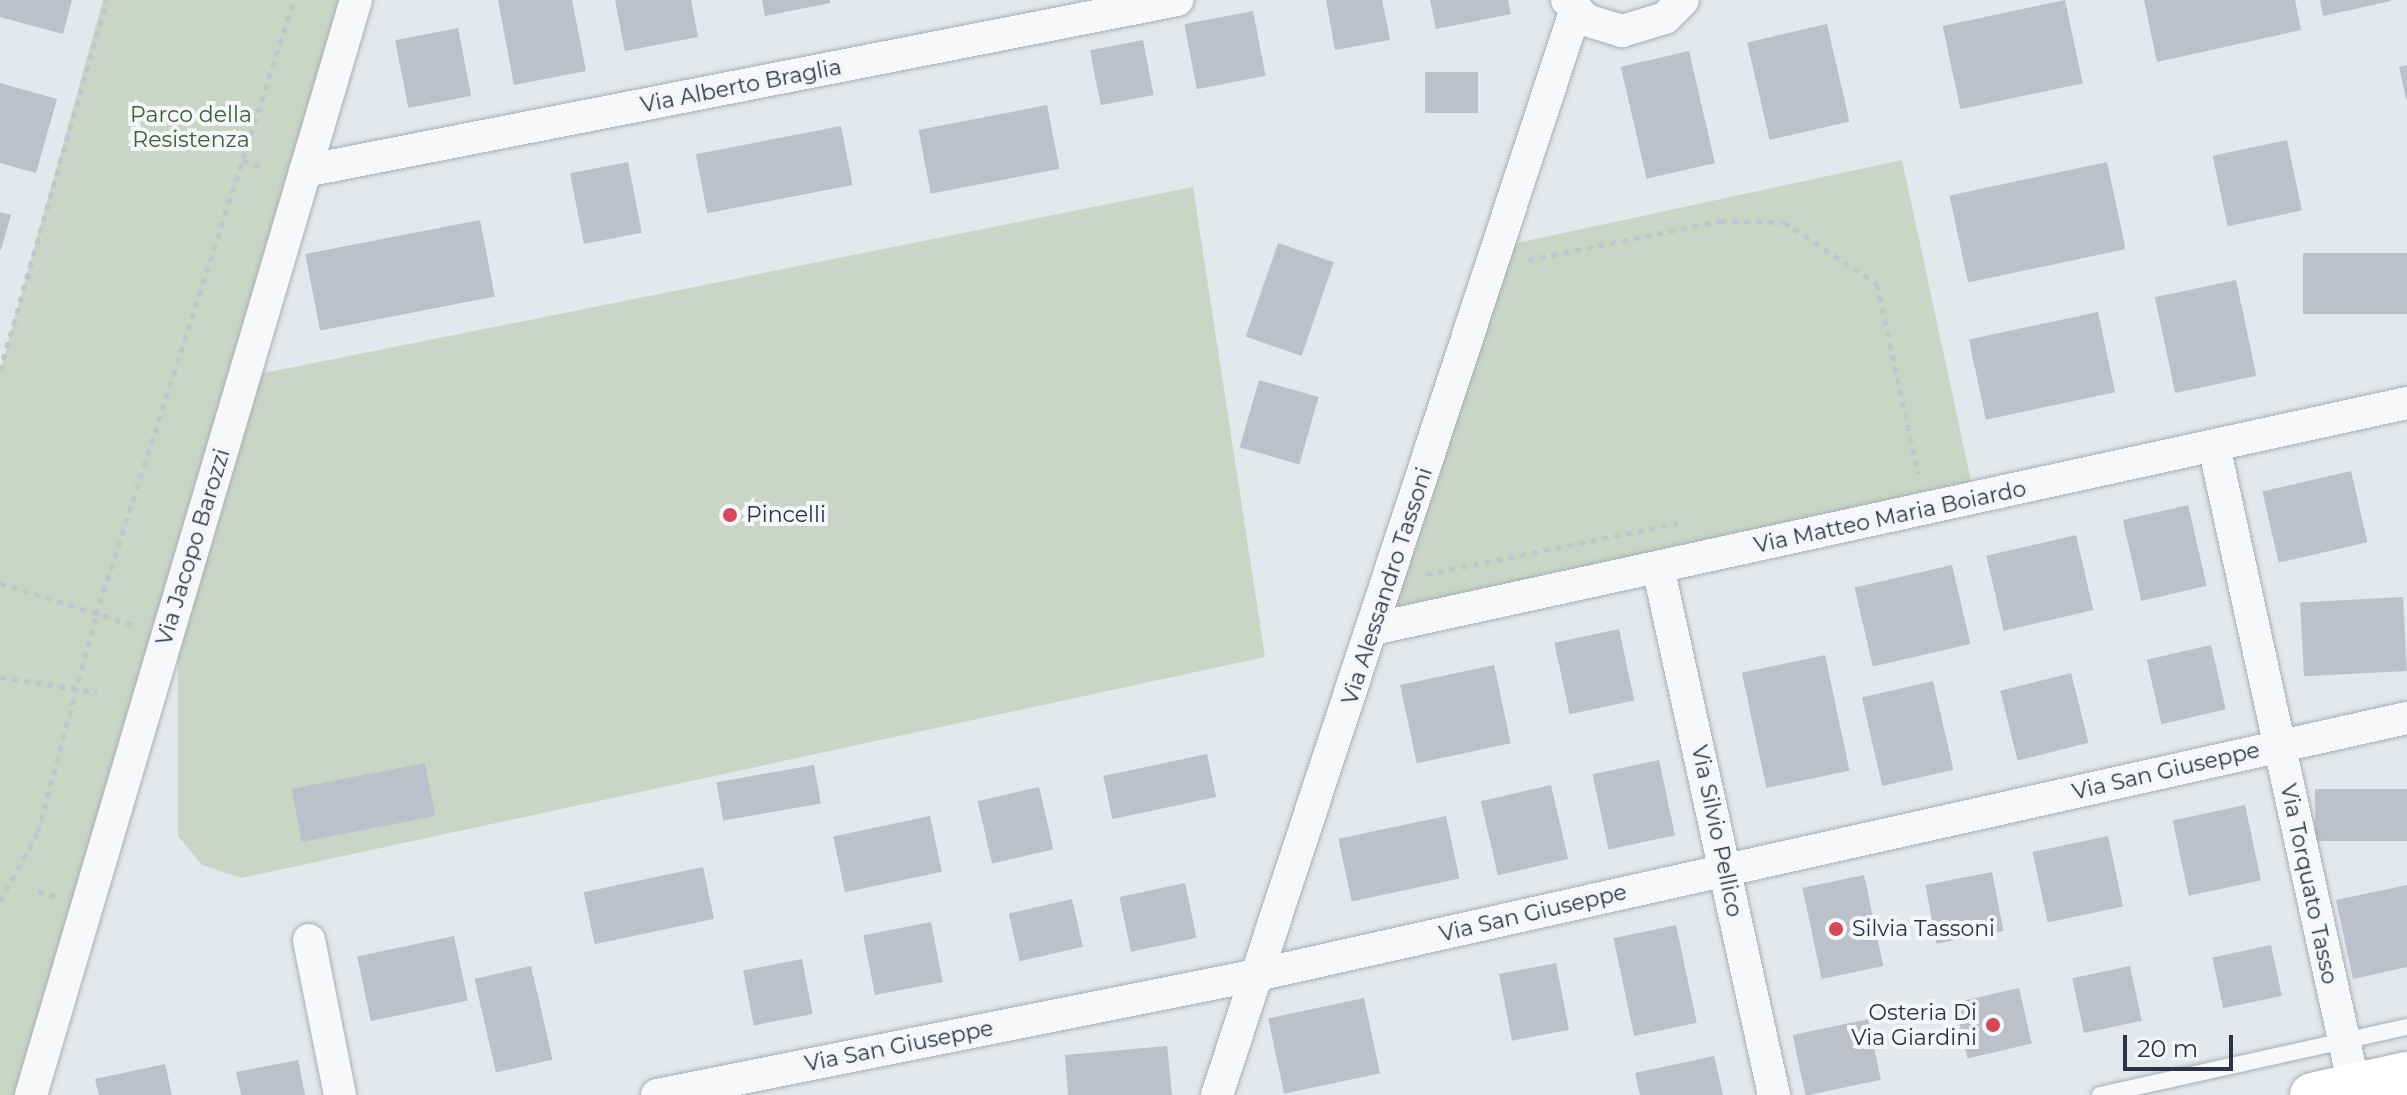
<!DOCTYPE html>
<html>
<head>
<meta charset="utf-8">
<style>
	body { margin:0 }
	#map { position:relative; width:2407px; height:1095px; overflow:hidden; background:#e4e7ec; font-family:Montserrat,sans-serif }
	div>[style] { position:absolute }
	.green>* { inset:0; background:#c9d6c5 }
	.building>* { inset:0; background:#bbc0ca; transform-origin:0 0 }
	.path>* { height:5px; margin-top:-2.5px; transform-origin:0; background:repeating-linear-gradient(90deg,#c2c5cb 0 6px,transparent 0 12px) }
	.roads { filter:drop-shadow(0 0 2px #a9aeb7) drop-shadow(0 0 2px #a9aeb7) }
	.lane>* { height:16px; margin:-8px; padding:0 8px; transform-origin:8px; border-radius:8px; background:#f7f8fa }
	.street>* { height:32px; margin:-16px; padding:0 16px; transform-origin:16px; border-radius:16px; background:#f7f8fa }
	.secondary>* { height:44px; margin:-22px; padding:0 22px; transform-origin:22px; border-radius:22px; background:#fff }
	.dots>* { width:22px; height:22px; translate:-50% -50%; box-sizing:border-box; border:4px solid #f4f6f9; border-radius:50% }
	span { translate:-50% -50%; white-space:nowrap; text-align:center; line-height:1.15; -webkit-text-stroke:8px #f4f6f9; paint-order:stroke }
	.street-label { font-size:22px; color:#2b3445 }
	.park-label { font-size:22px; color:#3f6138 }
	.poi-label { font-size:22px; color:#2b3445 }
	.left { translate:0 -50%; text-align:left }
	.right { translate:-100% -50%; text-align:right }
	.scale { position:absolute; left:2123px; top:1035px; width:110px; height:36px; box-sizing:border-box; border:4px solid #2b3445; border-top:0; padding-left:10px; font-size:24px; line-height:28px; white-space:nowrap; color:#2b3445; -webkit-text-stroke:6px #f4f6f9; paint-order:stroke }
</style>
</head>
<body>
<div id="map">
	<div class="green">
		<i style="clip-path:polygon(103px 0,352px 0,26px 1095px,0 1095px,0 371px)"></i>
		<i style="clip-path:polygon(1902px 160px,1971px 481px,1387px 613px,1512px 244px)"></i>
		<i style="clip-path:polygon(1193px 187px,1265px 657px,241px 878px,202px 865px,178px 836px,178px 654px,254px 375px)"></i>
	</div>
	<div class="building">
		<i style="clip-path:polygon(0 0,72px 0,63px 34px,0 17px)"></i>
		<i style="clip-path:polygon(498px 0,572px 0,586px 71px,514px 85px)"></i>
		<i style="clip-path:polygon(615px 0,691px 0,698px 37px,625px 51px)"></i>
		<i style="clip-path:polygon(762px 0,830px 0,830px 3px,765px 16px)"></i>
		<i style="clip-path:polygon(1326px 0,1382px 0,1390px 40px,1335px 50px)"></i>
		<i style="clip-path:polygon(1430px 0,1508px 0,1511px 14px,1436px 29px)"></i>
		<i style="left:2065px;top:0;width:85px;height:125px;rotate:78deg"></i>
		<i style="clip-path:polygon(2144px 0,2295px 0,2301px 30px,2157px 62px)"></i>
		<i style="clip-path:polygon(2320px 0,2391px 0,2391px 1px,2323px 16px)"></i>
		<i style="left:1253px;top:11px;width:66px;height:70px;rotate:79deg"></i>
		<i style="left:1827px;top:24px;width:100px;height:82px;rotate:77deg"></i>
		<i style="left:458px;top:28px;width:69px;height:64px;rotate:79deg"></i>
		<i style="left:1143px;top:40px;width:56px;height:54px;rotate:79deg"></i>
		<i style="left:1689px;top:51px;width:115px;height:70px;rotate:77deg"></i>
		<i style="clip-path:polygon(2407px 65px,2407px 99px,2406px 99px,2399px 67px)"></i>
		<i style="left:1425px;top:72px;width:53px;height:41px"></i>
		<i style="clip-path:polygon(0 83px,57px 99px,36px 173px,0 163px)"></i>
		<i style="left:1047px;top:105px;width:65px;height:131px;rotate:79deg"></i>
		<i style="left:841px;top:126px;width:60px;height:148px;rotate:79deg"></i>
		<i style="left:2287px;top:140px;width:72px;height:76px;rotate:78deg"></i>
		<i style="left:628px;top:162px;width:72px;height:59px;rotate:79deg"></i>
		<i style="left:2107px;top:162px;width:89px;height:161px;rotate:78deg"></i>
		<i style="clip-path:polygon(0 212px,11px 215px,1px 250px,0 250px)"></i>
		<i style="left:480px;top:220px;width:78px;height:178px;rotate:79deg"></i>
		<i style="left:1278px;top:243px;width:59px;height:99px;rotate:19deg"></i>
		<i style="left:2407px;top:253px;width:61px;height:104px;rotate:90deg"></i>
		<i style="left:2236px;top:280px;width:98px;height:83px;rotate:78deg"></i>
		<i style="left:2098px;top:312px;width:82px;height:132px;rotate:78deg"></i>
		<i style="left:1259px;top:380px;width:62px;height:70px;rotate:16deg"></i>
		<i style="left:2351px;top:471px;width:73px;height:91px;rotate:77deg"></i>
		<i style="left:2188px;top:505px;width:83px;height:67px;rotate:77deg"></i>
		<i style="left:2076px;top:535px;width:77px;height:92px;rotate:77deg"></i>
		<i style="left:1952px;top:565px;width:81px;height:100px;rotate:77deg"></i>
		<i style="left:2403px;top:597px;width:74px;height:103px;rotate:87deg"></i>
		<i style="left:1619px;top:629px;width:73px;height:66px;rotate:78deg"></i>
		<i style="left:2211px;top:645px;width:66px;height:66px;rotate:77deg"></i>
		<i style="left:1825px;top:655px;width:118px;height:85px;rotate:78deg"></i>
		<i style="left:1494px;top:665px;width:80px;height:96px;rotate:78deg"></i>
		<i style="left:2071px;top:673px;width:72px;height:73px;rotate:76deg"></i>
		<i style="left:1933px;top:681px;width:91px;height:73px;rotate:77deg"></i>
		<i style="left:1207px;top:754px;width:44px;height:106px;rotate:78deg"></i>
		<i style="left:1659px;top:760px;width:77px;height:68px;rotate:78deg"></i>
		<i style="left:425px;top:763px;width:54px;height:136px;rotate:79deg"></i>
		<i style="left:814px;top:765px;width:39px;height:99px;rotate:80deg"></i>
		<i style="left:1551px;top:785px;width:76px;height:72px;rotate:77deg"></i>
		<i style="left:1039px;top:787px;width:64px;height:63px;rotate:77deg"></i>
		<i style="left:2407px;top:789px;width:52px;height:92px;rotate:90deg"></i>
		<i style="left:2245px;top:805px;width:77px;height:74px;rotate:78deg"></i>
		<i style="left:930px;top:816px;width:57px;height:99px;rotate:78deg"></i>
		<i style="left:1446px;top:816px;width:64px;height:110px;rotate:78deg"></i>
		<i style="left:2108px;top:836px;width:72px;height:77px;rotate:78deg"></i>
		<i style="left:703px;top:867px;width:53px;height:122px;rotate:78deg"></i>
		<i style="left:1992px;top:872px;width:60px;height:68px;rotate:79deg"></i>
		<i style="left:1864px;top:875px;width:93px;height:63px;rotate:78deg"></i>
		<i style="left:1185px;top:883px;width:56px;height:67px;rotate:78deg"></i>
		<i style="clip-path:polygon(2407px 885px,2407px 967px,2353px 979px,2336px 900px)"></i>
		<i style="left:1072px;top:899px;width:49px;height:65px;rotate:77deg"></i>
		<i style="left:931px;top:922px;width:61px;height:69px;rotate:79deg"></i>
		<i style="left:1676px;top:925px;width:100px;height:64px;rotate:78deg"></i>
		<i style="left:454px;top:936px;width:66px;height:99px;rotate:78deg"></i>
		<i style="left:2271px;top:945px;width:52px;height:60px;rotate:78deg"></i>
		<i style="left:802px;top:959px;width:56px;height:60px;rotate:79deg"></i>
		<i style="left:1556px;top:963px;width:68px;height:58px;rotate:79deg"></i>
		<i style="left:531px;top:966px;width:96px;height:58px;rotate:77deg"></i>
		<i style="left:2130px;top:966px;width:56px;height:59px;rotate:78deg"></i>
		<i style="left:2019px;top:988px;width:57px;height:66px;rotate:77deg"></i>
		<i style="left:1364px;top:998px;width:77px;height:98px;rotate:78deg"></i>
		<i style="left:1868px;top:1019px;width:62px;height:77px;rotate:78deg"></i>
		<i style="clip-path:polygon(1167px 1046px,1172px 1095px,1068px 1095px,1065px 1055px)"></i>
		<i style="clip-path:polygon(1714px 1056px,1723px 1095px,1640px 1095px,1635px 1073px)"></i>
		<i style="clip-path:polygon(298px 1060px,305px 1095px,241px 1095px,236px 1072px)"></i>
		<i style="clip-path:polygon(165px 1064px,172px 1095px,99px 1095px,95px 1079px)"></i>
	</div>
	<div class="path">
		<i style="left:242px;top:161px;width:20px;rotate:15deg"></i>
		<i style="left:1528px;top:260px;width:196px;rotate:-11.5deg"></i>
		<i style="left:1720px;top:221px;width:64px;rotate:0.9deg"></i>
		<i style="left:1784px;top:222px;width:112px;rotate:33.7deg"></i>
		<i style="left:1877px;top:284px;width:194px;rotate:77.8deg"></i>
		<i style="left:0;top:371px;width:386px;rotate:-73.9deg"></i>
		<i style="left:1426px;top:574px;width:257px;rotate:-11.4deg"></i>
		<i style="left:0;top:583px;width:143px;rotate:17.5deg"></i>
		<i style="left:0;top:677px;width:98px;rotate:8.8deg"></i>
		<i style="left:38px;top:892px;width:18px;rotate:13deg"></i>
		<i style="left:0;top:901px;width:79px;rotate:-61.2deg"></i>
		<i style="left:38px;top:832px;width:225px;rotate:-75deg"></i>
		<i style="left:96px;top:615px;width:646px;rotate:-72.15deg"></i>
	</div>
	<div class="roads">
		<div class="lane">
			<i style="left:2100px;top:1095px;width:314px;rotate:-12.5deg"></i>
		</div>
		<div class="street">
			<i style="left:1567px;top:0;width:28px;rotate:46deg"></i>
			<i style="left:1586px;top:20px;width:38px;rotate:17deg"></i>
			<i style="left:1622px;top:31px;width:45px;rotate:-16.8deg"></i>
			<i style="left:1665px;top:18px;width:25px;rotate:-45deg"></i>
			<i style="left:305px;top:171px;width:889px;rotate:-11.09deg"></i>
			<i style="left:2214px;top:446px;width:655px;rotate:77.66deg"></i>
			<i style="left:1658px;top:567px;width:541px;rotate:77.61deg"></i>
			<i style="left:1373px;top:629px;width:1058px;rotate:-12.33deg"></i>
			<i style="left:309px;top:940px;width:158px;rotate:78.7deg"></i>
			<i style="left:31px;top:1095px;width:1142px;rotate:-73.47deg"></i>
			<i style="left:657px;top:1095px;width:612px;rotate:-11.31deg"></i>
			<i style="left:1257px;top:975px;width:1178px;rotate:-12.6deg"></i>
			<i style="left:1217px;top:1095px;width:1141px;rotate:-71.71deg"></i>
		</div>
		<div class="secondary">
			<i style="left:2312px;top:1095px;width:97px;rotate:-12.5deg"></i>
		</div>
	</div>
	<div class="dots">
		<i style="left:730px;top:515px;background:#d1495b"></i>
		<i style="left:1836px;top:929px;background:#d1495b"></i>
		<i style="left:1993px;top:1025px;background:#d1495b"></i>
	</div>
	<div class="street-label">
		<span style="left:741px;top:86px;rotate:-11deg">Via Alberto Braglia</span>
		<span style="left:1890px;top:517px;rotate:-12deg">Via Matteo Maria Boiardo</span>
		<span style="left:193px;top:547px;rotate:-73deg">Via Jacopo Barozzi</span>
		<span style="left:1387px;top:586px;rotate:-72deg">Via Alessandro Tassoni</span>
		<span style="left:2166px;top:771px;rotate:-13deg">Via San Giuseppe</span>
		<span style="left:1717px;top:831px;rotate:78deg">Via Silvio Pellico</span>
		<span style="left:2309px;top:884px;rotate:78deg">Via Torquato Tasso</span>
		<span style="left:1533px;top:913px;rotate:-13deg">Via San Giuseppe</span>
		<span style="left:899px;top:1046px;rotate:-11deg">Via San Giuseppe</span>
	</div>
	<div class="park-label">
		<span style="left:191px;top:127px">Parco della<br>Resistenza</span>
	</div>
	<div class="poi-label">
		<span class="left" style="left:746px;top:515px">Pincelli</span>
		<span class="left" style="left:1852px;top:929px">Silvia Tassoni</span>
		<span class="right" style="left:1977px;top:1025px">Osteria Di<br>Via Giardini</span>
	</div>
	<div class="scale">20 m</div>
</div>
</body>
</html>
